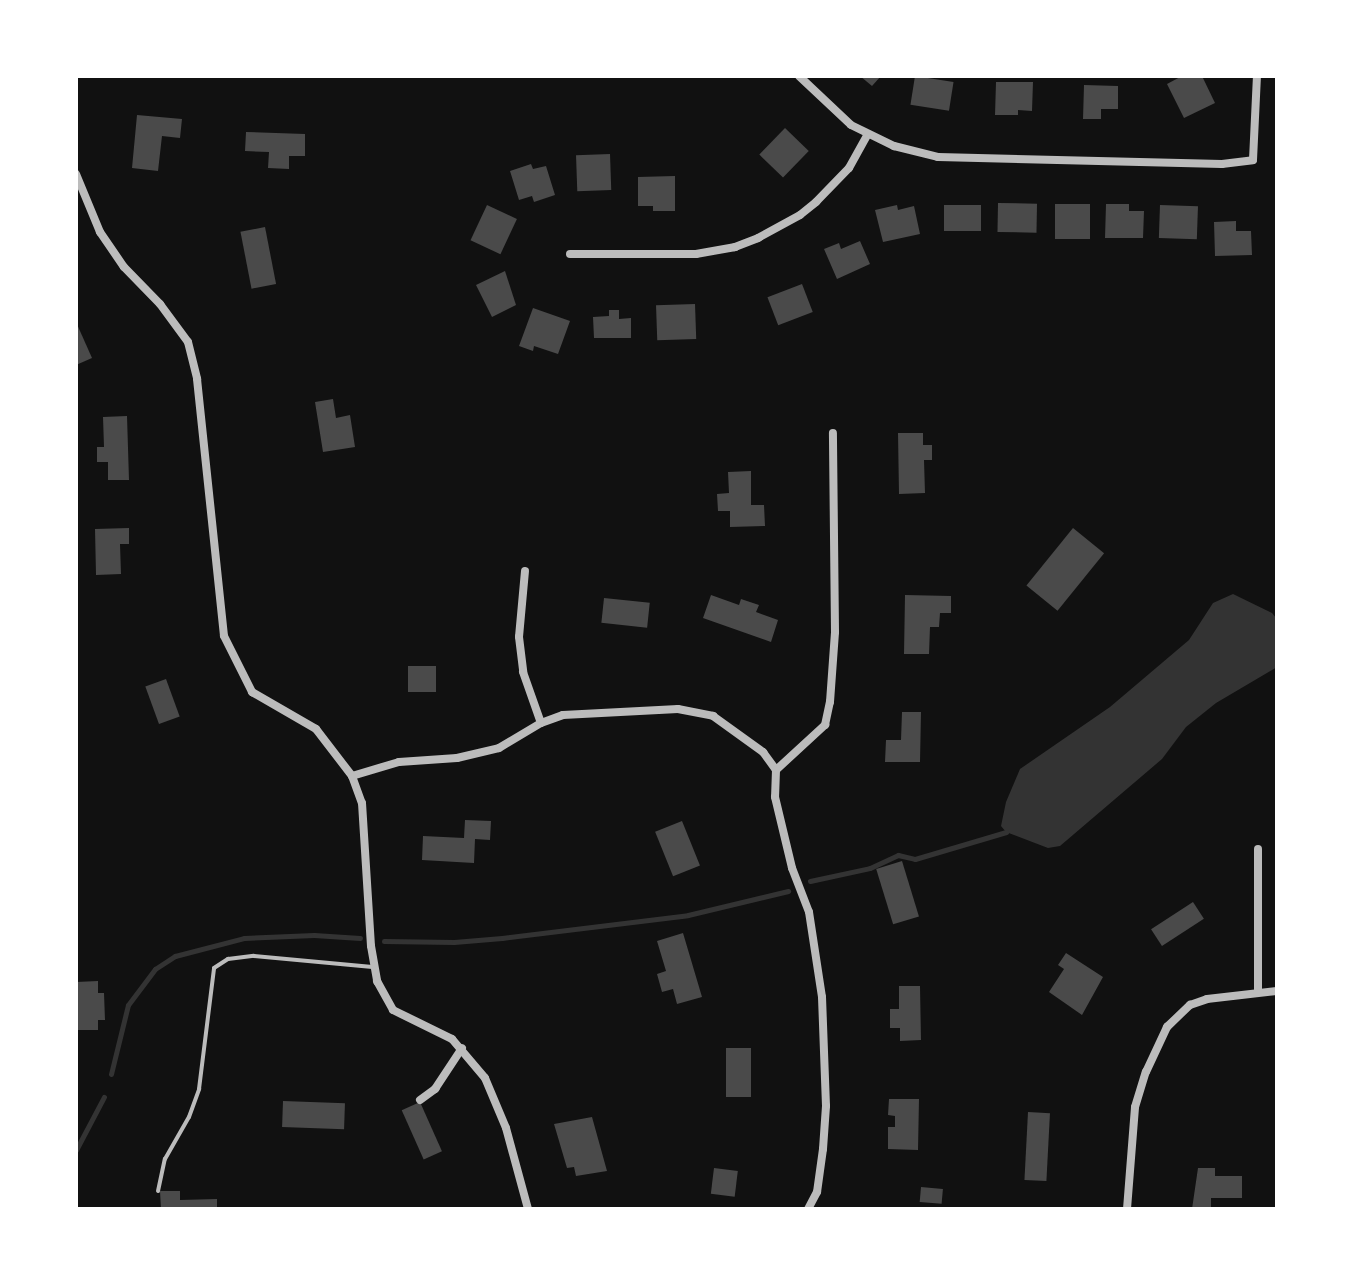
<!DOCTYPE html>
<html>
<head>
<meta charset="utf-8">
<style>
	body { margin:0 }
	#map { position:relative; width:1353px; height:1285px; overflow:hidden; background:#111; font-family:Karla,sans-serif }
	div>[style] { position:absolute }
	.water>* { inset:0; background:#333 }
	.stream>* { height:5px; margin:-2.5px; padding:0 2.5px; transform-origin:2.5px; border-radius:2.5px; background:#333 }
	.building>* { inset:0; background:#4a4a4a; transform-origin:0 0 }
	.service>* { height:4px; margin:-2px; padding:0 2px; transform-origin:2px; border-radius:2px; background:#bcbcbc }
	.minor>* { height:8px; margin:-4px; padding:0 4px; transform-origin:4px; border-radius:4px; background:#bcbcbc }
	span { translate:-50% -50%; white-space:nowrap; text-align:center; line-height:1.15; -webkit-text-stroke:8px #fff; paint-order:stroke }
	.frame { position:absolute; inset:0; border:78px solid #fff; pointer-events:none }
</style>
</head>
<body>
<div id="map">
	<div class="water">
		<i style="clip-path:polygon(1233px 594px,1272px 613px,1277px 619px,1277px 667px,1216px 703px,1186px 727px,1162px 759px,1060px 846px,1048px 848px,1006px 832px,1001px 826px,1006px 802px,1020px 769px,1110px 707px,1189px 640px,1213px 603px)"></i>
	</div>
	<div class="stream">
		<i style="left:810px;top:881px;width:61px;rotate:-12.2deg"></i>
		<i style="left:870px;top:868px;width:31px;rotate:-25deg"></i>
		<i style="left:898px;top:855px;width:17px;rotate:13deg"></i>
		<i style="left:915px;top:859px;width:95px;rotate:-16.5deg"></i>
		<i style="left:384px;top:941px;width:70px;rotate:0.8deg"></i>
		<i style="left:454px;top:942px;width:48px;rotate:-4.8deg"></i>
		<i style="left:502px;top:938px;width:187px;rotate:-7deg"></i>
		<i style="left:688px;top:915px;width:103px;rotate:-13.5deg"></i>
		<i style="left:111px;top:1074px;width:71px;rotate:-76.2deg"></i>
		<i style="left:128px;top:1005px;width:45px;rotate:-53.1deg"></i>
		<i style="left:155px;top:969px;width:24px;rotate:-33deg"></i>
		<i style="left:175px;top:956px;width:71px;rotate:-14.6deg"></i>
		<i style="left:244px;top:938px;width:70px;rotate:-2.5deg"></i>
		<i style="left:314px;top:935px;width:46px;rotate:3.7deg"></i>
		<i style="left:76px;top:1150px;width:60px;rotate:-62.2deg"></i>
	</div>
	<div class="building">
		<i style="clip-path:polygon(860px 76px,881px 76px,872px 86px)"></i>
		<i style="left:915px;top:76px;width:39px;height:29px;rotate:9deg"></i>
		<i style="clip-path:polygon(1182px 76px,1202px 76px,1215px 103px,1184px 118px,1167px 84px)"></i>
		<i style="clip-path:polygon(996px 82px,1033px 82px,1032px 111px,1018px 110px,1018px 115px,995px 115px)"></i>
		<i style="clip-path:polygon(1084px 85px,1118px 86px,1118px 109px,1101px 109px,1101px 119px,1083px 119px)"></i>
		<i style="clip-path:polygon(137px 115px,182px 119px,180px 138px,162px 136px,158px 171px,132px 168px)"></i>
		<i style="left:785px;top:128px;width:33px;height:37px;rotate:44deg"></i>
		<i style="clip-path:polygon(246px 132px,305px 134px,305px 156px,289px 156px,289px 169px,268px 168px,269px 152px,245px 151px)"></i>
		<i style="left:610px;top:154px;width:36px;height:34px;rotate:88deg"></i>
		<i style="clip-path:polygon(531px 164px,533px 169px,546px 166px,555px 195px,534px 202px,532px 196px,519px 200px,510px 171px)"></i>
		<i style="clip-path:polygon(675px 176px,675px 211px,653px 211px,653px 206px,638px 206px,638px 177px)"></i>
		<i style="left:998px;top:203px;width:39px;height:29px;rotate:1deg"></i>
		<i style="left:1055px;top:204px;width:35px;height:35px"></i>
		<i style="clip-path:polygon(1106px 204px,1129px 204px,1129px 211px,1144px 211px,1143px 238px,1105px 238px)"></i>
		<i style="left:487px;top:205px;width:33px;height:39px;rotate:25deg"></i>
		<i style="clip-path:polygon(897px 205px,898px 210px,914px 206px,920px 234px,883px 242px,875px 210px)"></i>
		<i style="left:944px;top:205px;width:37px;height:26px"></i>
		<i style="left:1160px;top:205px;width:38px;height:33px;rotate:2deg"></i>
		<i style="clip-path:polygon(1236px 221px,1236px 231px,1251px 231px,1252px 255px,1215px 256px,1214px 222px)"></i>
		<i style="left:265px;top:227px;width:58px;height:25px;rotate:79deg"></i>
		<i style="clip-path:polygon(860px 241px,870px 264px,837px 279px,824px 249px,839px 243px,841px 249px)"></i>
		<i style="clip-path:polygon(505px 271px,516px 305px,492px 317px,476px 285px)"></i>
		<i style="left:802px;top:284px;width:30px;height:37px;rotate:69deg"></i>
		<i style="left:695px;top:304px;width:35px;height:39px;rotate:88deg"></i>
		<i style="clip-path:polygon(533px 308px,570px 321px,558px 354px,534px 346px,533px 351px,519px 346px)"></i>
		<i style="clip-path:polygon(609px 310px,619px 310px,619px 319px,631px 318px,631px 338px,594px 338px,593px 317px,609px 316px)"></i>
		<i style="clip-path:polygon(76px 322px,92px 358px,76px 365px)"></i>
		<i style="clip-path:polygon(333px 399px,336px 418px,350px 415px,355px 447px,323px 452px,315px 402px)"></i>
		<i style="clip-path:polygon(127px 416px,129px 480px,108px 480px,108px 462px,97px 462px,97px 447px,104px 447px,103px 417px)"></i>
		<i style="clip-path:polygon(898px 433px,923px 433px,923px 445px,932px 445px,932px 460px,924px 460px,925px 493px,899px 494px)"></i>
		<i style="clip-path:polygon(751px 471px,751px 505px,764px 505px,765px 526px,730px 527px,730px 511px,718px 511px,717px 494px,729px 493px,728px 472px)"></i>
		<i style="clip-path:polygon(129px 528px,129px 544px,120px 544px,121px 574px,96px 575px,95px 529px)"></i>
		<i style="left:1073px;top:528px;width:40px;height:74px;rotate:39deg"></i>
		<i style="clip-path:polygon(711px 595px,739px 605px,741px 599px,759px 605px,756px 612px,778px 620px,771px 642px,703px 618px)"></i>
		<i style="clip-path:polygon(905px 595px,951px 596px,951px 613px,940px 613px,939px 627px,930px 627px,929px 654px,904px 654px)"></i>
		<i style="left:604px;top:598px;width:46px;height:25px;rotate:6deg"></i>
		<i style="left:436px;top:666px;width:26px;height:28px;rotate:90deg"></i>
		<i style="left:166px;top:679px;width:40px;height:22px;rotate:70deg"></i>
		<i style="clip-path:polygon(902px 712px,921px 712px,920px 762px,885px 762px,886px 740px,901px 740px)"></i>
		<i style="clip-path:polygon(465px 820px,491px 821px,490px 840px,475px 839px,474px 863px,422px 860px,423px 836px,464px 838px)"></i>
		<i style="left:682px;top:821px;width:48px;height:29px;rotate:68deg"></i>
		<i style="left:902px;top:861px;width:58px;height:27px;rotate:73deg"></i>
		<i style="left:1193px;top:902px;width:20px;height:50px;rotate:57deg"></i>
		<i style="clip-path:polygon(683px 933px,702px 997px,677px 1004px,673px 989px,662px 992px,657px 974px,666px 971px,657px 941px)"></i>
		<i style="clip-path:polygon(1066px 953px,1103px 977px,1082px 1015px,1049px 992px,1064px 969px,1058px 965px)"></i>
		<i style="clip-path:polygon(98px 981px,98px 993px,104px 993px,105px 1020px,98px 1020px,98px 1030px,76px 1030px,76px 982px)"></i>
		<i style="clip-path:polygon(899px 986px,920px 986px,921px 1040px,900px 1041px,900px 1028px,890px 1028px,890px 1009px,899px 1009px)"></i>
		<i style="left:726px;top:1048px;width:25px;height:49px"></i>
		<i style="clip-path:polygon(889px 1099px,919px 1099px,918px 1150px,888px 1149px,888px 1127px,895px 1127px,895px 1116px,888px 1115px)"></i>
		<i style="left:283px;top:1101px;width:62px;height:26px;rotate:2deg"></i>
		<i style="left:420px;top:1102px;width:54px;height:20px;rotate:66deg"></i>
		<i style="left:1028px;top:1112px;width:22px;height:68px;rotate:3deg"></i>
		<i style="clip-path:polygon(592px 1117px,607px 1171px,576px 1176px,574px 1167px,567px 1168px,554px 1124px)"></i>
		<i style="left:714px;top:1168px;width:24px;height:26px;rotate:7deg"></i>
		<i style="clip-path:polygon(1198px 1168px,1215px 1168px,1215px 1176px,1242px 1176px,1242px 1198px,1211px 1198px,1211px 1209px,1192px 1209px)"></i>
		<i style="left:921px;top:1187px;width:22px;height:15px;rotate:5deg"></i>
		<i style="clip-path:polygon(160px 1191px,180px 1191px,180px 1200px,217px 1199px,217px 1209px,161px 1209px)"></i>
	</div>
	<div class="service">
		<i style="left:158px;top:1191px;width:33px;rotate:-78deg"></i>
		<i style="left:165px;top:1159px;width:48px;rotate:-60.3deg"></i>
		<i style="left:189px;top:1117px;width:30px;rotate:-70deg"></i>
		<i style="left:199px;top:1089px;width:122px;rotate:-82.9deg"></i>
		<i style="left:214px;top:968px;width:17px;rotate:-33deg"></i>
		<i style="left:228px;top:959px;width:26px;rotate:-7deg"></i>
		<i style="left:254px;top:956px;width:119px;rotate:5.3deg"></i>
	</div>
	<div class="minor">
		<i style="left:799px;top:76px;width:71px;rotate:43.3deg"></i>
		<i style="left:851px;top:125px;width:48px;rotate:26deg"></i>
		<i style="left:894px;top:146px;width:45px;rotate:14deg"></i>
		<i style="left:938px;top:157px;width:284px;rotate:1.4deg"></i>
		<i style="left:1222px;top:164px;width:31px;rotate:-7deg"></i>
		<i style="left:1253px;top:160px;width:84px;rotate:-87.3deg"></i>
		<i style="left:76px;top:174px;width:63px;rotate:67.5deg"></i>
		<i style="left:100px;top:232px;width:42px;rotate:55.6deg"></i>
		<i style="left:124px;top:267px;width:52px;rotate:45.8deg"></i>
		<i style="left:160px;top:304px;width:47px;rotate:53.6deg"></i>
		<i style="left:188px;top:342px;width:38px;rotate:76deg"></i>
		<i style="left:197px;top:379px;width:258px;rotate:84deg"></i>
		<i style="left:224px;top:636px;width:63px;rotate:63.4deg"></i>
		<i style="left:252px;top:692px;width:74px;rotate:30deg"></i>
		<i style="left:316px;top:729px;width:59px;rotate:52.5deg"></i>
		<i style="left:352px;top:776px;width:29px;rotate:70deg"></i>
		<i style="left:362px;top:803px;width:143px;rotate:86.4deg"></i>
		<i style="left:371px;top:946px;width:36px;rotate:80deg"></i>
		<i style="left:377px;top:981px;width:33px;rotate:61deg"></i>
		<i style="left:393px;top:1010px;width:66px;rotate:26.2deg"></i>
		<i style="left:452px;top:1039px;width:51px;rotate:49.8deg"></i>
		<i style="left:485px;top:1078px;width:54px;rotate:67.2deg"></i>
		<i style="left:506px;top:1128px;width:84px;rotate:74.8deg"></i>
		<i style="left:570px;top:254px;width:126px"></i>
		<i style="left:696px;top:254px;width:40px;rotate:-10deg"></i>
		<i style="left:735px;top:247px;width:25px;rotate:-21deg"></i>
		<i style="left:758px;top:238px;width:48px;rotate:-28.7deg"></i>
		<i style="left:800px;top:215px;width:21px;rotate:-39deg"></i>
		<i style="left:816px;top:202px;width:47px;rotate:-45.9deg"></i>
		<i style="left:849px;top:168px;width:39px;rotate:-61deg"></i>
		<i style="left:525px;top:571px;width:66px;rotate:95.2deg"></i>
		<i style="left:519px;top:637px;width:35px;rotate:83deg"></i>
		<i style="left:523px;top:672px;width:54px;rotate:70.6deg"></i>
		<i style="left:776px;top:770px;width:67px;rotate:-42.6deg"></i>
		<i style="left:825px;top:725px;width:24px;rotate:-78deg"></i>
		<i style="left:830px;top:702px;width:70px;rotate:-85.9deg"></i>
		<i style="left:835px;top:632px;width:199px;rotate:-90.6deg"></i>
		<i style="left:352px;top:776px;width:49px;rotate:-16.6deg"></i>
		<i style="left:399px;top:762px;width:58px;rotate:-3.9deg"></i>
		<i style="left:457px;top:758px;width:43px;rotate:-13.4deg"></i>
		<i style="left:499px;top:748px;width:49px;rotate:-30.8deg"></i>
		<i style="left:541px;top:723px;width:23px;rotate:-20deg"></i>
		<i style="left:563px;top:715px;width:115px;rotate:-3deg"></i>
		<i style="left:678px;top:709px;width:36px;rotate:11deg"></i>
		<i style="left:713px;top:716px;width:62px;rotate:35.8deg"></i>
		<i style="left:763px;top:752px;width:22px;rotate:54deg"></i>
		<i style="left:776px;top:770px;width:27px;rotate:92deg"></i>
		<i style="left:775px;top:797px;width:73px;rotate:76.5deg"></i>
		<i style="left:792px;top:868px;width:47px;rotate:68.9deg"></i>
		<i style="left:809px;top:912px;width:86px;rotate:81.3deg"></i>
		<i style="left:822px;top:997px;width:109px;rotate:87.9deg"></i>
		<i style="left:826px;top:1106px;width:43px;rotate:94deg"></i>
		<i style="left:823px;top:1149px;width:43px;rotate:97.9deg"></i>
		<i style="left:817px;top:1192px;width:19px;rotate:118deg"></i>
		<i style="left:1258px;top:849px;width:142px;rotate:90deg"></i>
		<i style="left:420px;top:1100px;width:19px;rotate:-36deg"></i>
		<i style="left:435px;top:1089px;width:49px;rotate:-56.6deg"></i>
		<i style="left:1127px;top:1209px;width:102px;rotate:-85.5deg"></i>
		<i style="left:1135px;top:1107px;width:37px;rotate:-73deg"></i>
		<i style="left:1146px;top:1072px;width:50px;rotate:-65deg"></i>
		<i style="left:1167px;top:1027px;width:32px;rotate:-44deg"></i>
		<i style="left:1190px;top:1005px;width:18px;rotate:-19deg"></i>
		<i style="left:1207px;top:999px;width:70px;rotate:-6.5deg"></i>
	</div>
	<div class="frame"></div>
</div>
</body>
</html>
